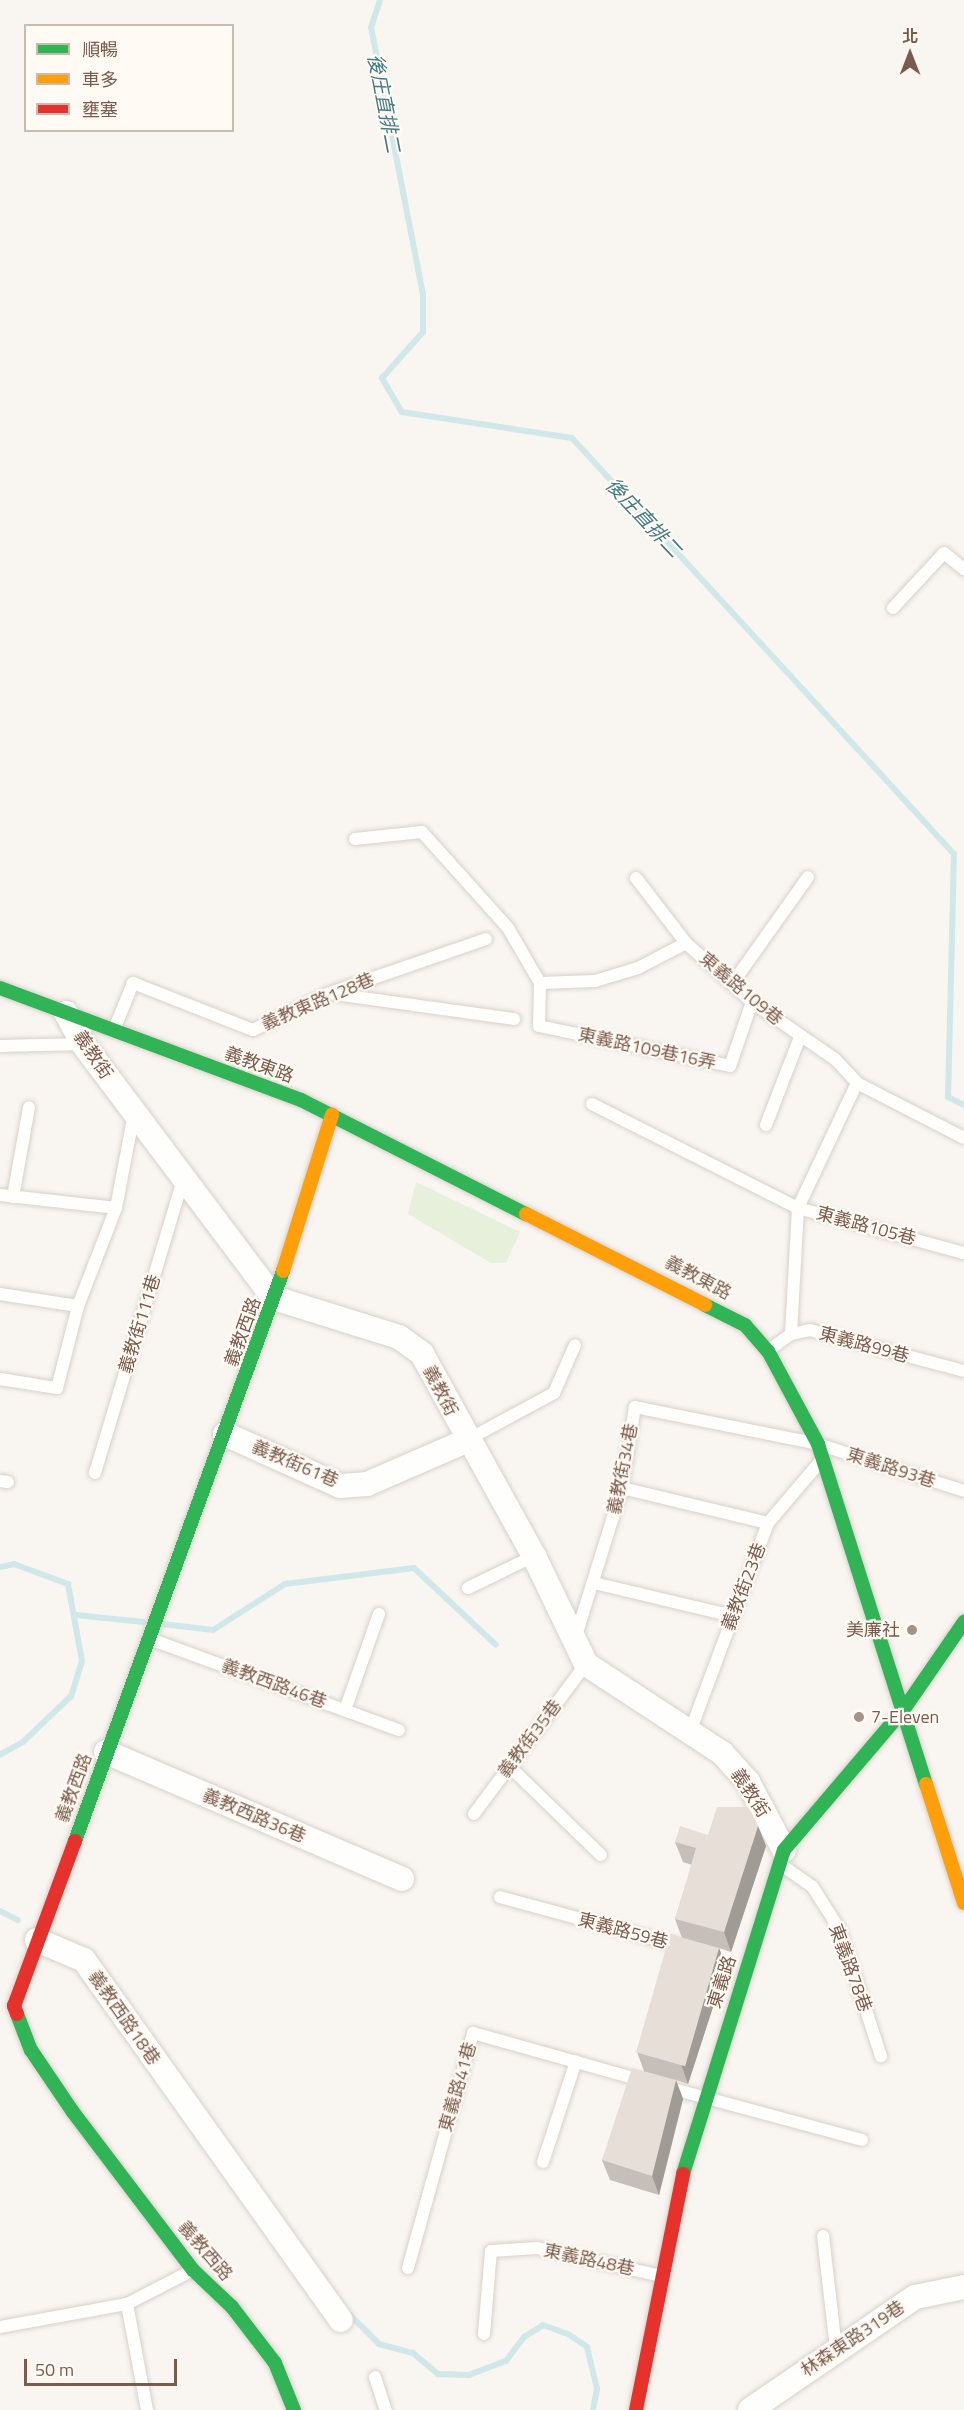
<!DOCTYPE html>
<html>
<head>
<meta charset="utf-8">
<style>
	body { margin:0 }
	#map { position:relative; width:964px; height:2410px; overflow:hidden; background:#f9f5f0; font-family:"Titillium Web","Noto Sans TC",sans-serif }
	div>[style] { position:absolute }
	.green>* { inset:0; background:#e7f0db }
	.stream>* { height:6px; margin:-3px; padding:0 3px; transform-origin:3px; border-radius:3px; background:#d0e8ea }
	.roads { filter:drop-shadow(0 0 2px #d7d1cb) drop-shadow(0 0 2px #d7d1cb) }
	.lane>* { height:12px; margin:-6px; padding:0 6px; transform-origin:6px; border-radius:6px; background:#fefefd }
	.street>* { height:24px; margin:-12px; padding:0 12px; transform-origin:12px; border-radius:12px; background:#fefefd }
	.fast>* { height:14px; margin:-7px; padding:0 7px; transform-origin:7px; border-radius:7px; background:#30b455 }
	.slow>* { height:14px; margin:-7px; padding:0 7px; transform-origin:7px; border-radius:7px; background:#ff9f0a }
	.jam>* { height:14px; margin:-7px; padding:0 7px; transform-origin:7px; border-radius:7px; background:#e5322d }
	.wall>* { inset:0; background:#c6bfb9 }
	.shaded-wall>* { inset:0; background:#a19b96 }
	.building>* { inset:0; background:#e6ded7; transform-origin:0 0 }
	.dots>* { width:16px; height:16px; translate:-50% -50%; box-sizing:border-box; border:3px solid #fffaf3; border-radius:50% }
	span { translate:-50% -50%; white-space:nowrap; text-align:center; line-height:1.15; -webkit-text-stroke:4.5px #fffaf3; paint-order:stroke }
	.street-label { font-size:18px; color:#7a5c4d }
	.poi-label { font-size:18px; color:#7a5c4d }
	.right { translate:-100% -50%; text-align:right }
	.left { translate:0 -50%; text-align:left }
	.water-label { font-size:20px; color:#437c86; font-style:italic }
	.legend { position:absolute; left:24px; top:24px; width:210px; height:108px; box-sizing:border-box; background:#fffaf3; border:2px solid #cabbb1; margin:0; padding:8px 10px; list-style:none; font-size:18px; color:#7a5c4d }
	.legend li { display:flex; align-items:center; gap:12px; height:30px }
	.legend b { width:30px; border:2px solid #cabbb1 }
	.north { position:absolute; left:880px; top:24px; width:60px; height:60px; -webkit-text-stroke:4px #fffaf3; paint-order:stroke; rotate:0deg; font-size:16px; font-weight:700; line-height:24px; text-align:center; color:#7a5c4d }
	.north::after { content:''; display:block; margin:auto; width:21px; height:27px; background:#7a5c4d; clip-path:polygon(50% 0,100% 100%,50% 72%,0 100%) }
	.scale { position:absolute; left:24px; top:2359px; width:153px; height:27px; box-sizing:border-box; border:3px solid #7a5c4d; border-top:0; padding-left:8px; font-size:18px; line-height:21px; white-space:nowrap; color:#7a5c4d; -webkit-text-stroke:4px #fffaf3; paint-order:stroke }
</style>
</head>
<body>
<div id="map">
	<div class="green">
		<i style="clip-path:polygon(416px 1182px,520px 1232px,506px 1263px,491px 1263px,408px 1214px)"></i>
	</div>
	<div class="stream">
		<i style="left:380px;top:0;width:28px;rotate:108deg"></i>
		<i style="left:371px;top:27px;width:272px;rotate:79deg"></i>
		<i style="left:423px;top:294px;width:38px;rotate:90deg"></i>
		<i style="left:423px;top:332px;width:62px;rotate:131.7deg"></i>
		<i style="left:382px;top:378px;width:39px;rotate:60deg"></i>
		<i style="left:402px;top:412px;width:172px;rotate:8.7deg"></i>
		<i style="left:572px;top:438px;width:565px;rotate:47.44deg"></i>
		<i style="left:954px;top:854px;width:243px;rotate:91.4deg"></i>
		<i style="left:948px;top:1097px;width:18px;rotate:27deg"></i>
		<i style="left:0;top:1567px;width:14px;rotate:-12deg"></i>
		<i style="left:14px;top:1564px;width:58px;rotate:20.3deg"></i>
		<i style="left:68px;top:1584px;width:78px;rotate:79.7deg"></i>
		<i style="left:82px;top:1661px;width:37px;rotate:107deg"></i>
		<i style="left:71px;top:1696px;width:66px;rotate:136.2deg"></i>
		<i style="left:23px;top:1742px;width:26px;rotate:151deg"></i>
		<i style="left:76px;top:1615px;width:68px;rotate:5.9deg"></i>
		<i style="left:163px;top:1624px;width:50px;rotate:6.8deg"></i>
		<i style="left:213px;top:1630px;width:85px;rotate:-32.6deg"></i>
		<i style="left:285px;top:1584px;width:130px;rotate:-7.1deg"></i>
		<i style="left:414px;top:1568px;width:112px;rotate:43.2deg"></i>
		<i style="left:0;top:1911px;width:20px;rotate:27deg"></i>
		<i style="left:350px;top:2315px;width:41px;rotate:45deg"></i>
		<i style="left:379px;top:2344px;width:35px;rotate:15deg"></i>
		<i style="left:413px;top:2353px;width:33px;rotate:40deg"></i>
		<i style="left:438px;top:2374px;width:31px;rotate:2deg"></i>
		<i style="left:469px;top:2375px;width:40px;rotate:-21deg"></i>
		<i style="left:506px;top:2361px;width:30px;rotate:-53deg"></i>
		<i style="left:524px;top:2337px;width:22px;rotate:-32deg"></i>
		<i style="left:543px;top:2325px;width:27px;rotate:20deg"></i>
		<i style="left:568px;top:2334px;width:23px;rotate:34deg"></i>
		<i style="left:587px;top:2347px;width:43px;rotate:76.6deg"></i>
		<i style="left:597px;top:2389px;width:21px;rotate:101deg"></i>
	</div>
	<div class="roads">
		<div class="lane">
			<i style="left:893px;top:608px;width:75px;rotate:-47.2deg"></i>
			<i style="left:944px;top:553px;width:26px;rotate:39deg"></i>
			<i style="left:355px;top:839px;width:67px;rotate:-6deg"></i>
			<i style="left:422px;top:832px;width:129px;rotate:48.1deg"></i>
			<i style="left:508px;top:928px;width:64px;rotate:59.8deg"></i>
			<i style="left:540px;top:983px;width:55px;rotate:-2.1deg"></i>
			<i style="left:595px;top:981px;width:45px;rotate:-16.8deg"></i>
			<i style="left:638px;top:968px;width:54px;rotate:-27.5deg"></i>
			<i style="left:686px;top:943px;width:89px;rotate:41.8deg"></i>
			<i style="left:752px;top:1002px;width:101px;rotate:34.5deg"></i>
			<i style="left:835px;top:1059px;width:33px;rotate:47deg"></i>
			<i style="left:857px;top:1083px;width:120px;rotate:27.2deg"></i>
			<i style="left:636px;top:878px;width:82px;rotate:52.4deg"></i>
			<i style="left:540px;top:983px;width:43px;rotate:91.3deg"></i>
			<i style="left:539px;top:1026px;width:195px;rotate:11.8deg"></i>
			<i style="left:730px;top:1066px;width:68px;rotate:-71deg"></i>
			<i style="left:732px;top:984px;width:131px;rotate:-54.6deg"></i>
			<i style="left:334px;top:994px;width:182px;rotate:7.9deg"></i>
			<i style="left:114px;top:1030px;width:51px;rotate:-68deg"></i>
			<i style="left:133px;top:983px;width:129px;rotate:21.4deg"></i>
			<i style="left:253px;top:1030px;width:85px;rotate:-25.7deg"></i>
			<i style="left:330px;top:993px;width:165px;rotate:-19.1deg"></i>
			<i style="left:0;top:1046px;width:83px;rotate:-1.4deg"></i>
			<i style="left:857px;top:1083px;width:138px;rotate:115.3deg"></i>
			<i style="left:798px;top:1208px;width:172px;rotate:15.2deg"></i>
			<i style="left:592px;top:1104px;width:231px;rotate:26.8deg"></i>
			<i style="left:798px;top:1208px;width:126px;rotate:93.2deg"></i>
			<i style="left:766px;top:1125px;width:94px;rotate:-68.9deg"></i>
			<i style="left:0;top:1195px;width:117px;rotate:6.4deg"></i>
			<i style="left:13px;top:1197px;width:91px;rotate:-79.9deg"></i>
			<i style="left:0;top:1294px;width:79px;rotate:8.7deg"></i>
			<i style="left:78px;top:1306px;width:105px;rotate:-68.8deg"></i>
			<i style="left:116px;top:1208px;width:96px;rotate:-79.2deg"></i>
			<i style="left:769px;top:1350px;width:27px;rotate:-36deg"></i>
			<i style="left:791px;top:1334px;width:19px;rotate:-12deg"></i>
			<i style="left:810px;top:1330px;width:159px;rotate:14.9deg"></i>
			<i style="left:0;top:1379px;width:58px;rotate:9deg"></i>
			<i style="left:57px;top:1388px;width:85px;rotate:-75.6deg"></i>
			<i style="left:467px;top:1440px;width:99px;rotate:-28.4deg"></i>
			<i style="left:554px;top:1393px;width:52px;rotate:-66.4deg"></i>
			<i style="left:95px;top:1473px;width:310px;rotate:-73.3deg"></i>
			<i style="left:0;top:1481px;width:8px;rotate:7deg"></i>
			<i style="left:622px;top:1488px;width:150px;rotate:13.5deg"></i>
			<i style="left:594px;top:1583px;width:142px;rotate:13.4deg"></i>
			<i style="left:468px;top:1588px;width:73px;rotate:-25.9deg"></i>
			<i style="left:150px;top:1639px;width:265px;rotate:20.1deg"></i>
			<i style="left:575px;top:1639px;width:158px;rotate:-72.7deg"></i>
			<i style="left:622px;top:1488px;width:82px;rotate:-80.9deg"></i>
			<i style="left:635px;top:1407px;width:187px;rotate:11.4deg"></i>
			<i style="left:818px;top:1444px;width:153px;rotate:17.8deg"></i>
			<i style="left:345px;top:1710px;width:102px;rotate:-70.5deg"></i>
			<i style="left:691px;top:1729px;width:220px;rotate:-69.5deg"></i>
			<i style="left:768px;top:1523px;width:80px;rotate:-49.6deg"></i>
			<i style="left:509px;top:1766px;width:128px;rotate:44.1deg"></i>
			<i style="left:474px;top:1814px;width:187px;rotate:-53.3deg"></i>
			<i style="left:780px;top:1864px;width:39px;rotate:35deg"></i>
			<i style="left:812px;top:1886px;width:52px;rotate:57.5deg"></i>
			<i style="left:840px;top:1930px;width:133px;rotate:72deg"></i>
			<i style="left:500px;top:1897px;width:191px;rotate:15.2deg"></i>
			<i style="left:666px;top:2087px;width:203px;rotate:15.1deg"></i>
			<i style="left:543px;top:2162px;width:106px;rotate:-71.9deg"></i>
			<i style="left:823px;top:2236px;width:114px;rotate:83.4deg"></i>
			<i style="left:408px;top:2268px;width:244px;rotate:-74.5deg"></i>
			<i style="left:473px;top:2033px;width:178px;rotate:15.7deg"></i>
			<i style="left:0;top:2327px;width:129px;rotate:-10.3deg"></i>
			<i style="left:484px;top:2334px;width:83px;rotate:-85.2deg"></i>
			<i style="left:491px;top:2251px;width:46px;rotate:-3.7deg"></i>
			<i style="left:537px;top:2248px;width:127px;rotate:12.7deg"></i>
			<i style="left:375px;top:2377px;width:35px;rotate:72deg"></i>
			<i style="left:147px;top:2410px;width:108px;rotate:-100.7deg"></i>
			<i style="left:127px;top:2304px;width:74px;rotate:-27.3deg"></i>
		</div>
		<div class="street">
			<i style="left:66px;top:1013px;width:35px;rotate:61deg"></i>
			<i style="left:83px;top:1044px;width:318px;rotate:53.1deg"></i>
			<i style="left:274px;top:1298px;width:131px;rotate:17.3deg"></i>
			<i style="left:399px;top:1337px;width:29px;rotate:36deg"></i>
			<i style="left:422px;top:1354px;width:231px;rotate:61deg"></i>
			<i style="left:534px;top:1556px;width:120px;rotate:64.3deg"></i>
			<i style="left:586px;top:1664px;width:163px;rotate:33.2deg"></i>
			<i style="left:722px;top:1753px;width:39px;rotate:48deg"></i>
			<i style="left:748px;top:1782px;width:77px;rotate:62.1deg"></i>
			<i style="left:225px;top:1434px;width:126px;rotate:24.3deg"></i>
			<i style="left:340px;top:1486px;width:27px;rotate:-4deg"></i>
			<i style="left:367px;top:1484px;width:108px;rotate:-23.5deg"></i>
			<i style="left:106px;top:1752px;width:322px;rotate:23.2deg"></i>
			<i style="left:37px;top:1940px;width:51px;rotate:23.1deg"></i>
			<i style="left:84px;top:1960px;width:442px;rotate:54.5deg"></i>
			<i style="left:750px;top:2410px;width:200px;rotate:-34.4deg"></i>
			<i style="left:915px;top:2297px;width:50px;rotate:-11.5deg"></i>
		</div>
		<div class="fast">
			<i style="left:0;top:988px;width:321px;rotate:20.4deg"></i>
			<i style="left:301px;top:1100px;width:252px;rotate:26.9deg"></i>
			<i style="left:705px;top:1305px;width:45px;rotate:26.6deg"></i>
			<i style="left:745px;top:1325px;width:35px;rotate:49deg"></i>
			<i style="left:768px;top:1351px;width:106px;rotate:61.7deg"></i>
			<i style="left:818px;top:1444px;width:357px;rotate:72.4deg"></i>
			<i style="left:75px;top:1841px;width:607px;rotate:-69.95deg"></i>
			<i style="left:17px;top:2014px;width:39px;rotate:69deg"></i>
			<i style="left:31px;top:2050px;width:75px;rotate:55.9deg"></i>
			<i style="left:73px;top:2112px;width:198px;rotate:52.8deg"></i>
			<i style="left:193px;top:2270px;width:54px;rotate:43.5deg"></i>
			<i style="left:232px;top:2307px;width:71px;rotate:52.5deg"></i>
			<i style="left:275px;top:2363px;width:51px;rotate:68deg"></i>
			<i style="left:683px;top:2174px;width:339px;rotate:-72.7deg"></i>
			<i style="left:784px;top:1850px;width:185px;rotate:-49.6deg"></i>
			<i style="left:904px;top:1709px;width:106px;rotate:-55.4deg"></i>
		</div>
		<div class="slow">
			<i style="left:526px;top:1214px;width:201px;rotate:26.9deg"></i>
			<i style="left:283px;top:1271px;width:164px;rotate:-72.6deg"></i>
			<i style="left:926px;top:1784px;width:125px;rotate:72.3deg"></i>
		</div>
		<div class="jam">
			<i style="left:17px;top:2014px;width:9px;rotate:-111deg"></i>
			<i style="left:14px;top:2006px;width:176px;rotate:-69.7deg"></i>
			<i style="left:636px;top:2410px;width:241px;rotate:-78.7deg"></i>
		</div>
	</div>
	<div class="wall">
		<i style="clip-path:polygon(758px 1826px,766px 1846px,731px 1952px,719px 1948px,726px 1967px,688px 2084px,676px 2080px,683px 2099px,659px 2195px,610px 2180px,602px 2160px,644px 2071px,637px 2052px,682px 1938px,675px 1919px,692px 1865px,683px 1862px,675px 1842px,708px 1835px)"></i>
	</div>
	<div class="shaded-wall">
		<i style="clip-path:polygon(758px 1826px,766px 1846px,731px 1952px,724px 1932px)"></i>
		<i style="clip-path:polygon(719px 1948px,726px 1967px,688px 2084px,681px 2064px)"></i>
		<i style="clip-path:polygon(676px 2080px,683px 2099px,659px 2195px,652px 2176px)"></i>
	</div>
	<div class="building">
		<i style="clip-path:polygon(717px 1807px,749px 1807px,758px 1826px,724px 1932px,675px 1919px,696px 1848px,675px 1842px,680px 1826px,708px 1835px)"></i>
		<i style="left:670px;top:1934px;width:51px;height:123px;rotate:16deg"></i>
		<i style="clip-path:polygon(632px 2068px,676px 2080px,652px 2176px,602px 2160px)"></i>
	</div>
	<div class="dots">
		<i style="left:912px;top:1630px;background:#a69286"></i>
		<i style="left:859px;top:1717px;background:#a69286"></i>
	</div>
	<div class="street-label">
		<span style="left:741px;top:989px;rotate:40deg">東義路109巷</span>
		<span style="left:318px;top:1002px;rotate:-23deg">義教東路128巷</span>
		<span style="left:647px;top:1049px;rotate:12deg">東義路109巷16弄</span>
		<span style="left:93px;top:1055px;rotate:56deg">義教街</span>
		<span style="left:259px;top:1065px;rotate:20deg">義教東路</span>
		<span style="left:866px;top:1226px;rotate:15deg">東義路105巷</span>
		<span style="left:698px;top:1278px;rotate:28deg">義教東路</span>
		<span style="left:140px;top:1324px;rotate:-73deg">義教街111巷</span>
		<span style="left:243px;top:1332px;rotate:-70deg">義教西路</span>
		<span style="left:864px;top:1345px;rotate:15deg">東義路99巷</span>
		<span style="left:440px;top:1391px;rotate:63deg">義教街</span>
		<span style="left:295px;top:1464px;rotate:23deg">義教街61巷</span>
		<span style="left:891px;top:1468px;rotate:18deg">東義路93巷</span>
		<span style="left:623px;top:1469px;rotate:-79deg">義教街34巷</span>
		<span style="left:744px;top:1587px;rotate:-69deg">義教街23巷</span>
		<span style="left:274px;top:1684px;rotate:20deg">義教西路46巷</span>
		<span style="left:530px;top:1739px;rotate:-53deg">義教街35巷</span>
		<span style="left:74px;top:1788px;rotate:-70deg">義教西路</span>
		<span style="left:750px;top:1793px;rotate:57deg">義教街</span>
		<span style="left:254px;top:1816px;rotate:23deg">義教西路36巷</span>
		<span style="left:623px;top:1931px;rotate:15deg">東義路59巷</span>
		<span style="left:850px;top:1968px;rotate:70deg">東義路78巷</span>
		<span style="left:722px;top:1982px;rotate:-72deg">東義路</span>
		<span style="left:124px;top:2018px;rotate:55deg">義教西路18巷</span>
		<span style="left:458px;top:2087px;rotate:-74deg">東義路41巷</span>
		<span style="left:205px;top:2251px;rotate:49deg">義教西路</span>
		<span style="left:589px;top:2260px;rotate:12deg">東義路48巷</span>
		<span style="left:853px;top:2339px;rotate:-34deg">林森東路319巷</span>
	</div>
	<div class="poi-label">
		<span class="right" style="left:900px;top:1630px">美廉社</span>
		<span class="left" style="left:871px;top:1717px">7-Eleven</span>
	</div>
	<div class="water-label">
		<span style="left:385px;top:103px;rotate:79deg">後庄直排二</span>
		<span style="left:644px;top:517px;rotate:47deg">後庄直排二</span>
	</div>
	<ul class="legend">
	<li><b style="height:8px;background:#30b455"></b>順暢</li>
	<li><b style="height:8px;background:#ff9f0a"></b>車多</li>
	<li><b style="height:8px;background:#e5322d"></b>壅塞</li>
	</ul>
	<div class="north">北</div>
	<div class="scale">50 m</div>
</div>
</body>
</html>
